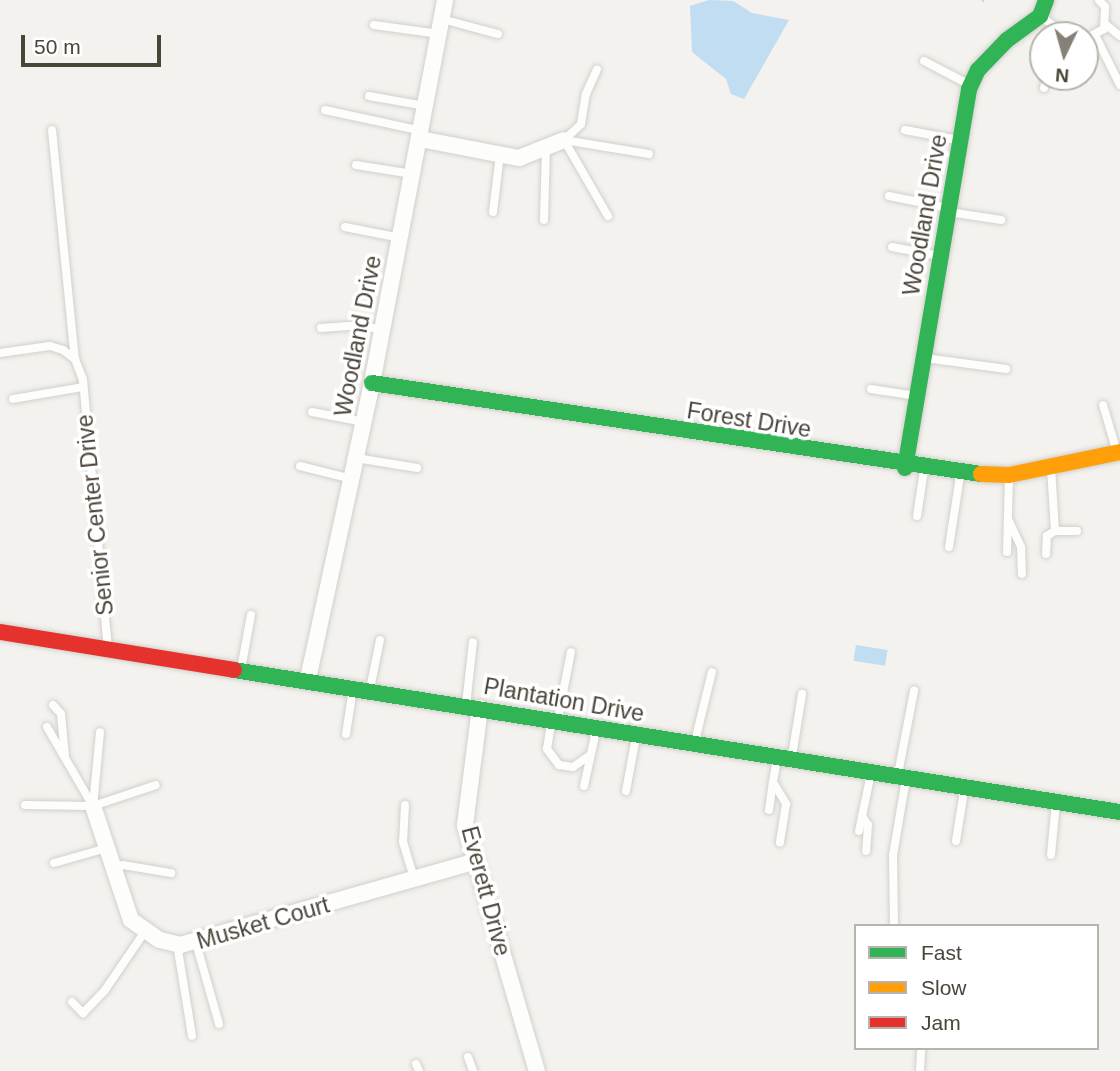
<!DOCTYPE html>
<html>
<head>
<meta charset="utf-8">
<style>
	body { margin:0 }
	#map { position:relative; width:1120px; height:1071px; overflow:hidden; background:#f4f2ee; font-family:Helvetica,sans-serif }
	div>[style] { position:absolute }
	.water>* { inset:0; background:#c0ddf1; transform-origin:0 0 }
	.path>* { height:3.5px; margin-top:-1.75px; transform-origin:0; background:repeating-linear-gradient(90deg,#d3d2cc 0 3.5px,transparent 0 7px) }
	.roads { filter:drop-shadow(0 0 2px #d2d0cb) drop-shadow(0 0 2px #d2d0cb) }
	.lane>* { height:8px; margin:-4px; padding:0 4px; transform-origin:4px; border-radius:4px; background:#fdfdfc }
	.street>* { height:16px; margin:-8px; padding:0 8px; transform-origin:8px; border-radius:8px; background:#fdfdfc }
	.fast>* { height:16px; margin:-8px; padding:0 8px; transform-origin:8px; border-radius:8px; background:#30b455 }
	.slow>* { height:16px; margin:-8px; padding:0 8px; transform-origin:8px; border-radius:8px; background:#ff9f0a }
	.jam>* { height:16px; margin:-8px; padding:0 8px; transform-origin:8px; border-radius:8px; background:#e5322d }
	span { translate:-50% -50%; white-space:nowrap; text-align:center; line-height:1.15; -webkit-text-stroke:7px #fff; paint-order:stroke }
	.street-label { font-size:23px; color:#4b4439 }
	.legend { position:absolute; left:854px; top:924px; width:245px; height:126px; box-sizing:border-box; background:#fff; border:2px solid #b7b4b0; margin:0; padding:9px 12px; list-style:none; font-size:21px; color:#4b4439 }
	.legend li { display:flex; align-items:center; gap:14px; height:35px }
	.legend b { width:35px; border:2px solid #b7b4b0 }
	.north { position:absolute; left:1029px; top:21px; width:70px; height:70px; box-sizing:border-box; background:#fff; border:2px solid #b7b4b0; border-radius:50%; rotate:185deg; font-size:19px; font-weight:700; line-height:28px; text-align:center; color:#4b4439 }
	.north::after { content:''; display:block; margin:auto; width:24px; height:32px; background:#868178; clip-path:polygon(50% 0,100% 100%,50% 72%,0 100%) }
	.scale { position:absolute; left:21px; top:35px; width:140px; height:32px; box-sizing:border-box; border:4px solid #4b4439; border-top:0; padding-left:9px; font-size:21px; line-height:24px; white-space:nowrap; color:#4b4439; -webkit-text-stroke:5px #fff; paint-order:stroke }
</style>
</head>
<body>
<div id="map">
	<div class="water">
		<i style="clip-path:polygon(709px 0,733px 1px,752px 13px,789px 20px,744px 99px,731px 94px,726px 79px,692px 52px,690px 6px)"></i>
		<i style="left:856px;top:645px;width:32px;height:16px;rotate:9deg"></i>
	</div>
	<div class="path">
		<i style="left:982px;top:0;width:2px"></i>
	</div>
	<div class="roads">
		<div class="lane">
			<i style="left:1040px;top:16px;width:32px;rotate:36deg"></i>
			<i style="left:442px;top:19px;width:58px;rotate:15deg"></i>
			<i style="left:1105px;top:24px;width:19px;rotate:39deg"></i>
			<i style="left:374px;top:25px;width:66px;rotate:7.9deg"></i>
			<i style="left:1095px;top:35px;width:56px;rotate:63.4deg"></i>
			<i style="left:1085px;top:39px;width:21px;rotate:-28deg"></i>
			<i style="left:1104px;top:29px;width:22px;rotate:-87deg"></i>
			<i style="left:1105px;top:7px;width:9px;rotate:-131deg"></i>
			<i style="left:924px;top:61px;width:50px;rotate:27.6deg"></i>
			<i style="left:1044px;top:88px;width:11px;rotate:-75deg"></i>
			<i style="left:369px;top:96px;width:58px;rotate:10deg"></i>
			<i style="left:325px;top:110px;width:99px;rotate:12.2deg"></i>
			<i style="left:52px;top:130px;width:230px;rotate:84.3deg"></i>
			<i style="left:905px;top:130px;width:54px;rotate:10.7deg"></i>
			<i style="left:564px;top:140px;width:88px;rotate:59.9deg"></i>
			<i style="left:564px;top:140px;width:86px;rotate:9.4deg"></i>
			<i style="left:564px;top:140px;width:23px;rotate:-43deg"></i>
			<i style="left:581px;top:124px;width:30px;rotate:-81deg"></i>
			<i style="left:586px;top:94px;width:27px;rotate:-66deg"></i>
			<i style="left:356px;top:165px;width:57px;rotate:9.1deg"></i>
			<i style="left:889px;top:196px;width:60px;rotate:11.5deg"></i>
			<i style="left:493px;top:212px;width:58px;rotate:-83.1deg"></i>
			<i style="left:949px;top:212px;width:53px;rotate:8.7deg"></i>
			<i style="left:544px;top:220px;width:73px;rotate:-88.4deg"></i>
			<i style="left:345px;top:227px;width:57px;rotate:11.1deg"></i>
			<i style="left:892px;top:247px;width:49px;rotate:10.6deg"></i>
			<i style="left:321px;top:328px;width:39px;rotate:-4deg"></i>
			<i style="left:360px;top:325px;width:23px;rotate:13deg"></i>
			<i style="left:0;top:353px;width:50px;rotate:-8deg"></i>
			<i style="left:50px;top:346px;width:14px;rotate:17deg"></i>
			<i style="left:63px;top:350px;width:15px;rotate:37deg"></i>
			<i style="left:75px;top:359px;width:22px;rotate:69deg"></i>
			<i style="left:83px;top:380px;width:269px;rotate:84.7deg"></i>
			<i style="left:925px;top:358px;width:82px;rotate:7.7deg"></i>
			<i style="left:871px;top:389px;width:47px;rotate:8.7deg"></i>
			<i style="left:13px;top:399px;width:71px;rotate:-9.7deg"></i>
			<i style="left:1103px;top:405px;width:46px;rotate:73.5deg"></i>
			<i style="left:312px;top:412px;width:53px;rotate:10.9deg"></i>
			<i style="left:356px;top:458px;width:62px;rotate:9.3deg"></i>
			<i style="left:300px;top:466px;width:54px;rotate:14deg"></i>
			<i style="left:917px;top:516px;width:47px;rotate:-81.3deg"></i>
			<i style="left:1008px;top:519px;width:31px;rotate:65deg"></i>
			<i style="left:1021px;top:547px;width:27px;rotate:88deg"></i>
			<i style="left:1055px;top:531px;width:22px"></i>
			<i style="left:949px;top:547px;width:72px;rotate:-81.2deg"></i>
			<i style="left:1007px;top:552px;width:74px;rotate:-88.5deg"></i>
			<i style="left:1046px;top:554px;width:18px;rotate:-87deg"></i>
			<i style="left:1047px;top:536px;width:9px;rotate:-32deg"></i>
			<i style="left:1055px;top:531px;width:63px;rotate:-93.6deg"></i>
			<i style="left:241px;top:669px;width:55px;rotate:-79.5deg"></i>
			<i style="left:370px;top:689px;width:50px;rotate:-78.5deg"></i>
			<i style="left:53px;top:705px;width:12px;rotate:48deg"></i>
			<i style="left:61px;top:714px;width:42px;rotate:84.6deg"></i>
			<i style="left:466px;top:705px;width:63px;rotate:-83.7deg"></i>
			<i style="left:558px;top:718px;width:67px;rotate:-78.9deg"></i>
			<i style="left:551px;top:724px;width:25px;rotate:99deg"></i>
			<i style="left:547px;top:749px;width:20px;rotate:53deg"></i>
			<i style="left:559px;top:765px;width:14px;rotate:8deg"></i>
			<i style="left:573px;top:767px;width:21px;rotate:-35deg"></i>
			<i style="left:47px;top:727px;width:91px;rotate:59.8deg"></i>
			<i style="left:346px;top:734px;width:46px;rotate:-81.2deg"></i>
			<i style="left:695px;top:741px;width:71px;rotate:-76.2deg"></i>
			<i style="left:792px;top:756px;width:63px;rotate:-80.8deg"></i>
			<i style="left:777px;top:759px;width:23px;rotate:100deg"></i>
			<i style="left:773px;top:782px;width:26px;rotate:59deg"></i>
			<i style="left:786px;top:804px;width:39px;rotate:99deg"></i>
			<i style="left:898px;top:774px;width:85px;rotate:-79.1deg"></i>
			<i style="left:584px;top:786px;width:56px;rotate:-77.7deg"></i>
			<i style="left:626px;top:791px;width:55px;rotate:-79.5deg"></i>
			<i style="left:25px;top:805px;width:68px;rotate:0.8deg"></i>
			<i style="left:93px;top:806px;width:66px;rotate:-18.4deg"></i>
			<i style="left:405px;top:805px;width:37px;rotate:93deg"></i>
			<i style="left:403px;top:842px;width:39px;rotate:73deg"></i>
			<i style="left:93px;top:806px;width:74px;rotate:-84.6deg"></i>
			<i style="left:769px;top:810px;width:28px;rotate:-82deg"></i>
			<i style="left:862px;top:816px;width:11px;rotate:56deg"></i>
			<i style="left:868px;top:825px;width:26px;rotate:94deg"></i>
			<i style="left:859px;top:831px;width:59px;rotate:-78.3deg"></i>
			<i style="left:956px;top:841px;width:51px;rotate:-80.9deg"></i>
			<i style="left:1051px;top:855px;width:53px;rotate:-84.6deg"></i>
			<i style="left:54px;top:863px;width:55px;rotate:-15.8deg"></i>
			<i style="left:113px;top:868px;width:10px;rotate:-17deg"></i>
			<i style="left:123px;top:865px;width:49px;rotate:9.5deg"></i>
			<i style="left:894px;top:926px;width:71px;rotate:-90.8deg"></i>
			<i style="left:893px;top:855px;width:77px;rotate:-80.3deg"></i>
			<i style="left:196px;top:943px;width:84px;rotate:74.1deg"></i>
			<i style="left:177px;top:944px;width:93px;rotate:80.7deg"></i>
			<i style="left:72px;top:1002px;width:16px;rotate:45deg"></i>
			<i style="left:83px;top:1013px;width:32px;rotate:-46deg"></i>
			<i style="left:105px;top:990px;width:73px;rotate:-55.7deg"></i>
			<i style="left:468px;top:1057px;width:15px;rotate:70deg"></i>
			<i style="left:416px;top:1064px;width:8px;rotate:67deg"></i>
			<i style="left:920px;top:1071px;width:22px;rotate:-87deg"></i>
		</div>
		<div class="street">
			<i style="left:420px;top:139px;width:101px;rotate:10.9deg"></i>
			<i style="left:519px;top:158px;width:48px;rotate:-21.8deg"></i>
			<i style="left:308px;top:679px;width:303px;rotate:-77.8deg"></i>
			<i style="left:372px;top:383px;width:390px;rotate:-79.2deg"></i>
			<i style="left:480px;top:708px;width:118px;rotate:97.3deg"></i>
			<i style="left:465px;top:825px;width:256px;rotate:73.7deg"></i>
			<i style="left:93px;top:806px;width:120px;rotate:71.6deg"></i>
			<i style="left:131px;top:920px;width:35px;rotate:35deg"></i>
			<i style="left:160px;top:940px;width:21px;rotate:14deg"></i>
			<i style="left:180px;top:945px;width:305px;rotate:-15.8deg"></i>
		</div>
		<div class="fast">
			<i style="left:372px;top:383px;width:616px;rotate:8.5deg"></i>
			<i style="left:905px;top:468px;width:384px;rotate:-80.4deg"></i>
			<i style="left:969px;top:89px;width:21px;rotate:-65deg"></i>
			<i style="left:978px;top:70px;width:42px;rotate:-46deg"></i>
			<i style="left:1007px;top:40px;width:41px;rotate:-36deg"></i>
			<i style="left:1040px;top:16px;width:17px;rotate:-69deg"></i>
			<i style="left:234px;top:670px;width:897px;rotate:9.11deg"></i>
		</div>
		<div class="slow">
			<i style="left:981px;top:474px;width:28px;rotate:2deg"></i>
			<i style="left:1009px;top:475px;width:113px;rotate:-11.7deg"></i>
		</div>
		<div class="jam">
			<i style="left:0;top:632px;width:237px;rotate:9.2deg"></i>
		</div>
	</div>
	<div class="street-label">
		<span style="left:925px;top:215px;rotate:-80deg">Woodland Drive</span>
		<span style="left:358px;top:336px;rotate:-79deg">Woodland Drive</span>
		<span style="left:749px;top:420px;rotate:9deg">Forest Drive</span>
		<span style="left:95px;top:515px;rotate:-96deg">Senior Center Drive</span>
		<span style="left:564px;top:700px;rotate:10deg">Plantation Drive</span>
		<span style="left:486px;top:891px;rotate:75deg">Everett Drive</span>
		<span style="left:263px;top:923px;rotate:-16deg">Musket Court</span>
	</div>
	<ul class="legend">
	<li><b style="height:9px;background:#30b455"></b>Fast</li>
	<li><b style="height:9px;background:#ff9f0a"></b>Slow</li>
	<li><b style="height:9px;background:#e5322d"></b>Jam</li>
	</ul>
	<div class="north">N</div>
	<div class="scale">50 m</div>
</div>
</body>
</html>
